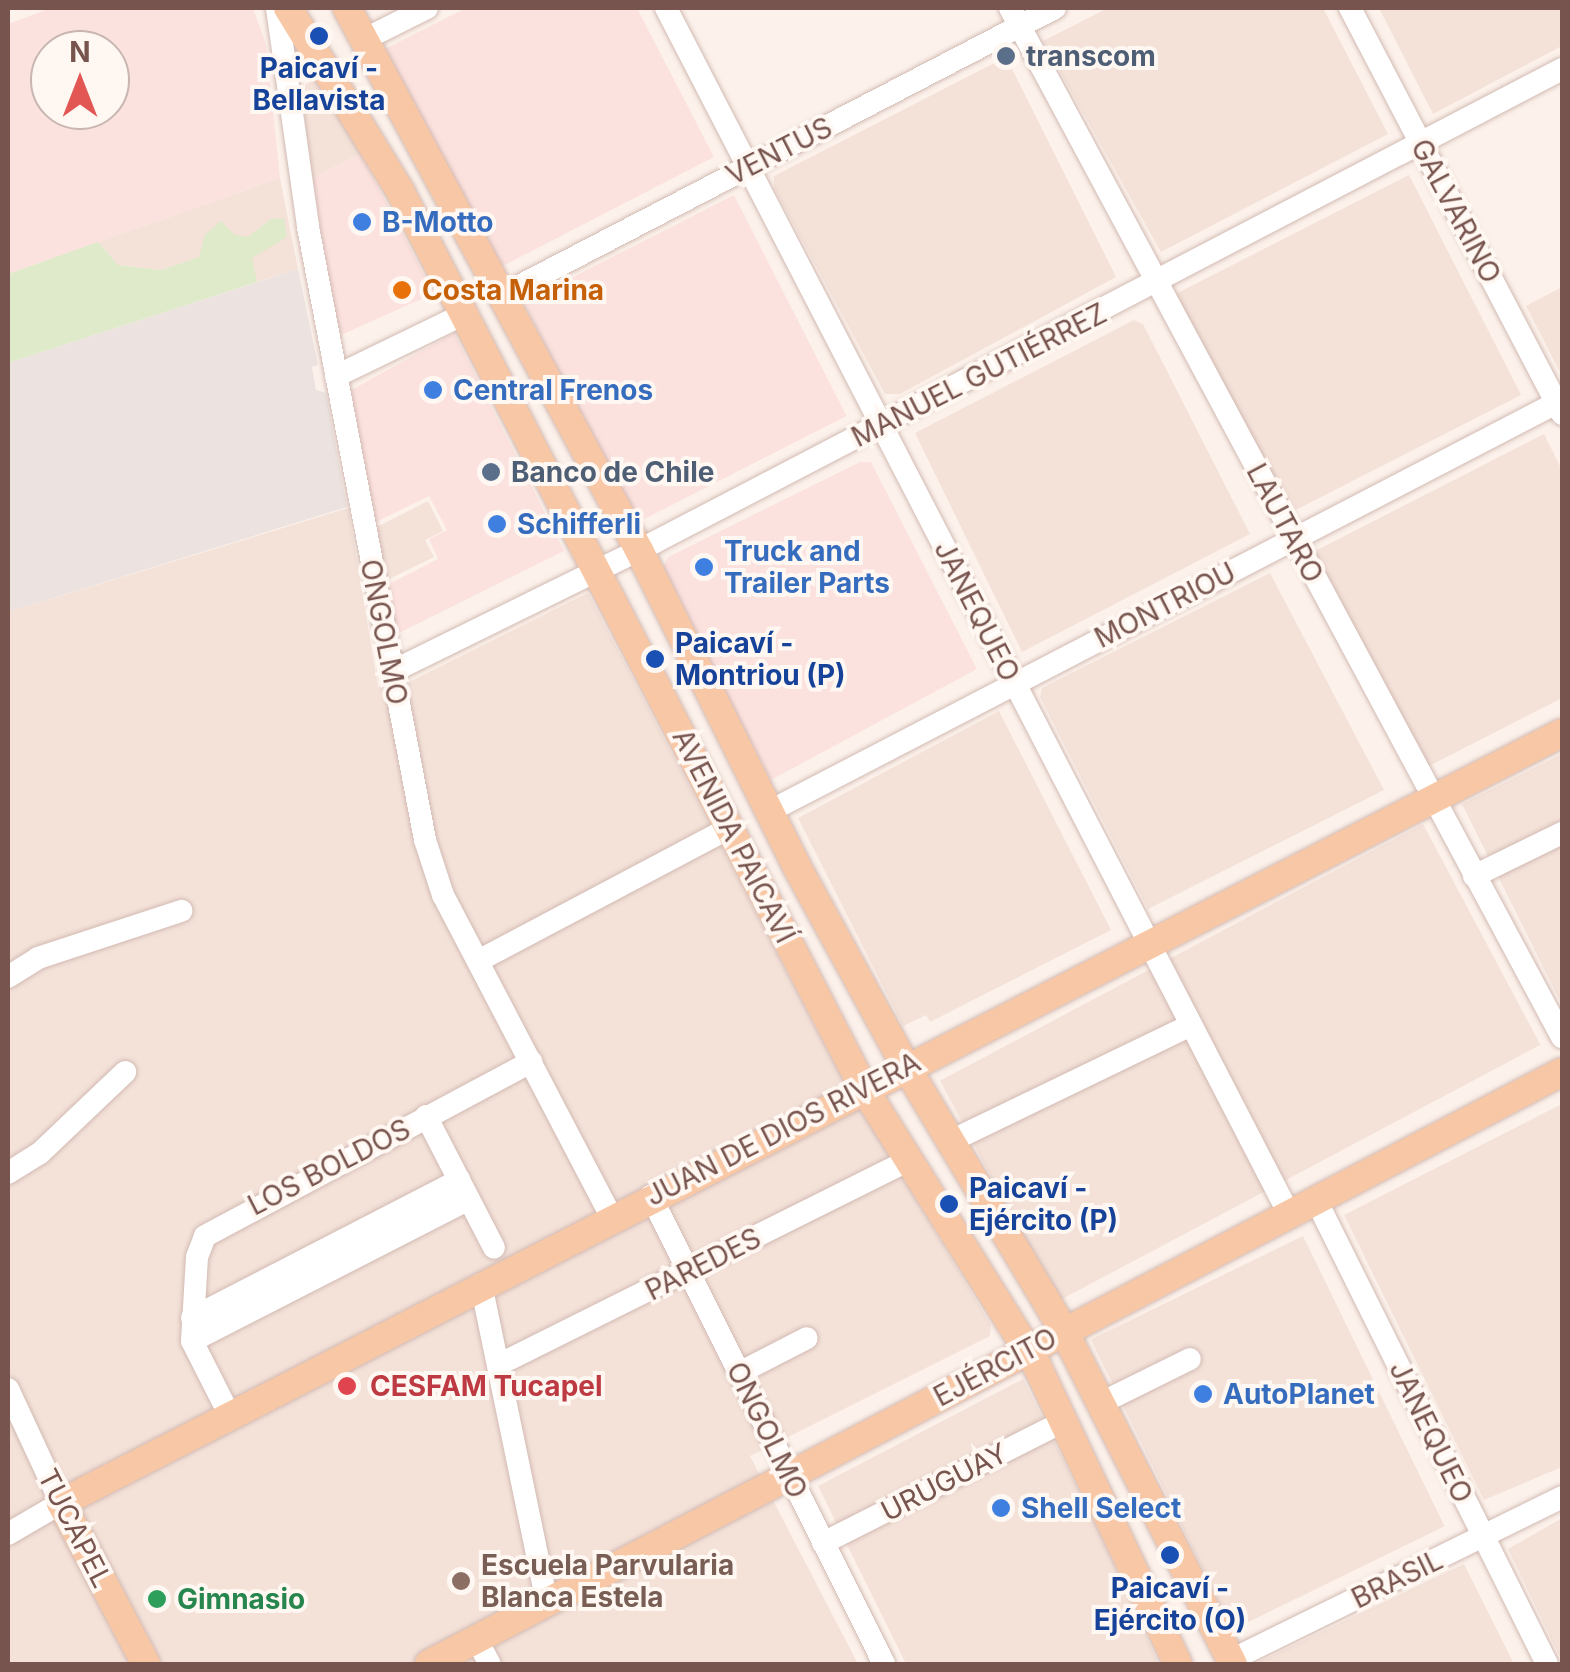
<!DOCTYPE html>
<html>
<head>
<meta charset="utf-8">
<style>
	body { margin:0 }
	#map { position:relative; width:1570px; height:1672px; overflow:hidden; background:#fcf2eb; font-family:Inter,sans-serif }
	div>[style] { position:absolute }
	.residential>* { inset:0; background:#f4e2d9; transform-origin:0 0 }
	.commercial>* { inset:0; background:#fce2df; transform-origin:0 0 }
	.industrial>* { inset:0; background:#ece3e0 }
	.green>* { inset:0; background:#deeac9 }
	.roads { filter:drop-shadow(0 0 2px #d2bab3) drop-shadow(0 0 2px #d2bab3) }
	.minor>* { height:22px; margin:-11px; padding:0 11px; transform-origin:11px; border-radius:11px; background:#fff }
	.major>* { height:28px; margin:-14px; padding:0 14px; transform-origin:14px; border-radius:14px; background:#f8c8a6 }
	.dots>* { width:28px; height:28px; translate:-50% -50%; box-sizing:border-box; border:5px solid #fff7f2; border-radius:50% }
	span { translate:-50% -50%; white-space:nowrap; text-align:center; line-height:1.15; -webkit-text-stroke:8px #fff7f2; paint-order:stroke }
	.service-label { font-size:28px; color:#4e5e75; font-weight:700 }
	.left { translate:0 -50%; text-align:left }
	.transit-label { font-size:28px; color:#164399; font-weight:700 }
	.street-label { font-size:28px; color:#78544e }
	.shop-label { font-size:28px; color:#366cbe; font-weight:700 }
	.food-label { font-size:28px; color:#c56008; font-weight:700 }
	.health-label { font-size:28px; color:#be3a42; font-weight:700 }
	.education-label { font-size:28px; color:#785e54; font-weight:700 }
	.leisure-label { font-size:28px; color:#27864d; font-weight:700 }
	.frame { position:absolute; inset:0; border:10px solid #78544e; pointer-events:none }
	.north { position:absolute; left:30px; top:30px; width:100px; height:100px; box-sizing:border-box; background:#fff7f2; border:2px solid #c9b6b0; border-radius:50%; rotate:0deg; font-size:28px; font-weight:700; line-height:40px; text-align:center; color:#78544e }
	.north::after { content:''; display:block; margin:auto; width:35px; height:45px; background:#e25654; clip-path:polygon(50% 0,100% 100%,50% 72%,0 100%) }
</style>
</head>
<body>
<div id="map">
	<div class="residential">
		<i style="clip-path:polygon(1108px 8px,1323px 8px,1388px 134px,1161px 252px,1043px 41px)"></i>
		<i style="clip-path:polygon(1379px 8px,1562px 8px,1562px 46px,1433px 114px)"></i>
		<i style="clip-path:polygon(1006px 57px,1116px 277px,900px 394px,885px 394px,774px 188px,774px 176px)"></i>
		<i style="clip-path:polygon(318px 77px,361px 154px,312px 178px,301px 87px)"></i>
		<i style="left:1409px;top:175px;width:247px;height:261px;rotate:63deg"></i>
		<i style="clip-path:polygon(280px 178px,298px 269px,257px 282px,247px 241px,161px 270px,118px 265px,98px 242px)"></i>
		<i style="clip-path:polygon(1562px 287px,1562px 371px,1560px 372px,1526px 306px)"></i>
		<i style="clip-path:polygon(1134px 320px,1143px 324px,1250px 534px,1022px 652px,915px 433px)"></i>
		<i style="clip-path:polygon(1544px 434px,1562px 470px,1562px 698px,1427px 767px,1315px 551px)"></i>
		<i style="clip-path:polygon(428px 501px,443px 531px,425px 540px,434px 557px,383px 582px,371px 530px)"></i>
		<i style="clip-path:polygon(348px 508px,378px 687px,409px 682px,588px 593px,832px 1059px,991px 1325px,990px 1336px,750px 1456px,858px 1664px,8px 1664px,8px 612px)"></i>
		<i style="clip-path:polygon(1270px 573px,1384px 790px,1148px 909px,1040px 697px,1042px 688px)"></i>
		<i style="clip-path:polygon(999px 711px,1111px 930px,930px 1022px,926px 1015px,903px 1026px,798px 818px)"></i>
		<i style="clip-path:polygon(1562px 754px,1562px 1005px,1462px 804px)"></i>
		<i style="left:1423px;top:824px;width:250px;height:547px;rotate:62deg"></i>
		<i style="clip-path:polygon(1562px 1104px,1562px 1467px,1484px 1500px,1344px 1215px)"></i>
		<i style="left:1303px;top:1236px;width:323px;height:236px;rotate:64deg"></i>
		<i style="clip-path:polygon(1023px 1379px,1103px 1540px,1159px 1664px,906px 1664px,818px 1486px)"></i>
		<i style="clip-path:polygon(1562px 1518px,1562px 1661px,1508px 1549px)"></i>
		<i style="clip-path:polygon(1464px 1564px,1514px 1664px,1253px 1664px,1254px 1664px)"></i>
	</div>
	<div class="commercial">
		<i style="clip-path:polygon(evenodd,51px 8px,253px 8px,266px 44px,280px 178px,8px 274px,8px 24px,51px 8px,50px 50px,110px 50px,110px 110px,50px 110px,50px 50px)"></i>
		<i style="clip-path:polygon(466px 8px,637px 8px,714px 157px,499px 268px,381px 51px)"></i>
		<i style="clip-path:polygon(361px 154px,431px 288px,428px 296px,339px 336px,312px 178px)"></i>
		<i style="left:734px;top:195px;width:248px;height:236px;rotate:63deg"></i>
		<i style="clip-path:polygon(454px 333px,564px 551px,399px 633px,383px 587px,438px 559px,429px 539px,447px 530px,429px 496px,370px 525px,346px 393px)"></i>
		<i style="clip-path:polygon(860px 462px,871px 462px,977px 669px,771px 780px,660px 573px,668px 557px)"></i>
	</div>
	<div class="industrial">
		<i style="clip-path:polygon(298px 269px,318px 365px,312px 367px,316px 390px,326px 393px,347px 507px,8px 612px,8px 363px)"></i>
	</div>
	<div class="green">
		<i style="clip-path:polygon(284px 218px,287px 237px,252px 258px,257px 282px,8px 363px,8px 274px,98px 242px,118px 265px,161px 270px,199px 257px,205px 235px,221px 221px,235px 235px,248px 237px,271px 219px)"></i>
	</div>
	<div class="roads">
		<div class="minor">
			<i style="left:277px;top:8px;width:221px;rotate:81.9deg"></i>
			<i style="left:308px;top:227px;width:624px;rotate:79.19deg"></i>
			<i style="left:425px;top:840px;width:58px;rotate:71.9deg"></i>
			<i style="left:443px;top:895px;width:363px;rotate:62.4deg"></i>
			<i style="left:666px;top:8px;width:1357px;rotate:62.68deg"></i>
			<i style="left:1010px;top:8px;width:1168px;rotate:61.79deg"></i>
			<i style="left:1350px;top:8px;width:458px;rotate:62.4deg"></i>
			<i style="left:367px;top:38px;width:67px;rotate:-26.6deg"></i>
			<i style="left:502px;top:295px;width:623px;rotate:-27.43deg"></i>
			<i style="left:336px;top:376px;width:142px;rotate:-25.8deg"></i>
			<i style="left:391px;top:672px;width:294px;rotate:-26.2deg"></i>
			<i style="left:655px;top:542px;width:1023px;rotate:-27.54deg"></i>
			<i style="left:768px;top:812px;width:895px;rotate:-27.42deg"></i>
			<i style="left:1474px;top:876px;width:98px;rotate:-26deg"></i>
			<i style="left:478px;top:961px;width:286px;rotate:-27.9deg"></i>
			<i style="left:8px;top:977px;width:36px;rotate:-32deg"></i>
			<i style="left:38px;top:958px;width:151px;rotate:-18.2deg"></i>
			<i style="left:426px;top:1116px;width:148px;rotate:62.7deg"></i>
			<i style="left:953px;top:1140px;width:264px;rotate:-25.8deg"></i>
			<i style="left:8px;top:1173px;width:36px;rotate:-32deg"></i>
			<i style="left:39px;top:1154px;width:119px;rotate:-43.6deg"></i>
			<i style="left:651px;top:1196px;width:523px;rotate:63.53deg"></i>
			<i style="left:1316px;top:1200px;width:518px;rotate:63.53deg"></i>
			<i style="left:481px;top:1284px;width:326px;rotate:78.3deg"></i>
			<i style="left:192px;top:1318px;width:301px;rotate:-27.3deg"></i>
			<i style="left:192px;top:1341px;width:311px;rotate:-27.1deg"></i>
			<i style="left:498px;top:1365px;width:458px;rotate:-26.5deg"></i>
			<i style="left:739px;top:1373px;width:76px;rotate:-27.2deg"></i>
			<i style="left:8px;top:1389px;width:126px;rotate:65.1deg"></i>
			<i style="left:61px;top:1503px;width:61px;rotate:149.7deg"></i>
			<i style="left:1101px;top:1403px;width:99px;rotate:-26.3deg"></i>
			<i style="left:230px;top:1416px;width:84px;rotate:-116.9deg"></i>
			<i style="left:192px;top:1341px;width:84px;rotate:-86.6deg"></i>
			<i style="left:197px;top:1257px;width:22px;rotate:-69deg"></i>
			<i style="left:205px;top:1236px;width:370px;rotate:-28.1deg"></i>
			<i style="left:823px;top:1543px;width:270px;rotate:-26.8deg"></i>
			<i style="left:477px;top:1640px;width:27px;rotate:62deg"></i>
			<i style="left:1231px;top:1660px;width:369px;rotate:-26.2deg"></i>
		</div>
		<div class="major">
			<i style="left:288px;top:8px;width:215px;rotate:58.5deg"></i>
			<i style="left:400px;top:191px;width:1009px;rotate:62.67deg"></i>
			<i style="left:863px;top:1087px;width:327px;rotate:58deg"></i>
			<i style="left:1036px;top:1364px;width:332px;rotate:64.7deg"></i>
			<i style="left:347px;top:8px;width:616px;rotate:61.69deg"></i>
			<i style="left:639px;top:550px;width:354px;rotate:63.5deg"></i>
			<i style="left:797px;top:867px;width:226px;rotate:61.4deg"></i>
			<i style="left:905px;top:1065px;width:310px;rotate:59.1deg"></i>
			<i style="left:1064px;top:1331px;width:373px;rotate:63.1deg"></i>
			<i style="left:146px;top:1664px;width:182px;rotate:-117.8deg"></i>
			<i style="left:61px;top:1503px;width:1687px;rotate:-27.16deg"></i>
			<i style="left:429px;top:1664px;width:1278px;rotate:-27.59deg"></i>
		</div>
	</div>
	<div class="dots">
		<i style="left:319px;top:36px;background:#1a4fb4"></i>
		<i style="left:1006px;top:56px;background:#5c6f8a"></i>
		<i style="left:362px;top:222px;background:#3f7fe0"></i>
		<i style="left:402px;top:290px;background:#e8710a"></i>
		<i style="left:433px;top:390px;background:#3f7fe0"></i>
		<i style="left:491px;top:472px;background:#5c6f8a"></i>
		<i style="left:497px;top:524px;background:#3f7fe0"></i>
		<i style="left:704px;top:567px;background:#3f7fe0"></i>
		<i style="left:655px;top:659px;background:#1a4fb4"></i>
		<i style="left:949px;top:1204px;background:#1a4fb4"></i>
		<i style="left:347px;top:1386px;background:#e0444e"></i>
		<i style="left:1203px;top:1394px;background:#3f7fe0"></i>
		<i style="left:1001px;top:1508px;background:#3f7fe0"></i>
		<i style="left:1170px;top:1555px;background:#1a4fb4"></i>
		<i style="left:461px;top:1581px;background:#8d6e63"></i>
		<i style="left:157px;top:1599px;background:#2e9e5b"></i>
	</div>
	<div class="service-label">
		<span class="left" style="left:1026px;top:56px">transcom</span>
		<span class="left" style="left:511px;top:472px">Banco de Chile</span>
	</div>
	<div class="transit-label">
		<span style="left:319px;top:84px">Paicaví -<br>Bellavista</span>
		<span class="left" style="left:675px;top:659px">Paicaví -<br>Montriou (P)</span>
		<span class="left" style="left:969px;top:1204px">Paicaví -<br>Ejército (P)</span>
		<span style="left:1170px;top:1604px">Paicaví -<br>Ejército (O)</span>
	</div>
	<div class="street-label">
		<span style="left:779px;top:151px;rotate:-27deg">VENTUS</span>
		<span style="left:1456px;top:211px;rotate:62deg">GALVARINO</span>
		<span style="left:979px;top:375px;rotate:-27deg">MANUEL GUTIÉRREZ</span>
		<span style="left:1285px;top:523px;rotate:62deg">LAUTARO</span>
		<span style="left:1165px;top:605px;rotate:-27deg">MONTRIOU</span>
		<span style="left:977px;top:611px;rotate:63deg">JANEQUEO</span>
		<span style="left:384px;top:632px;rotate:79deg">ONGOLMO</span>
		<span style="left:734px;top:836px;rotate:63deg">AVENIDA PAICAVÍ</span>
		<span style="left:783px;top:1129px;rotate:-27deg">JUAN DE DIOS RIVERA</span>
		<span style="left:329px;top:1167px;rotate:-27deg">LOS BOLDOS</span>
		<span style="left:703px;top:1264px;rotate:-27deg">PAREDES</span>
		<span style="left:995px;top:1367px;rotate:-28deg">EJÉRCITO</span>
		<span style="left:767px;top:1430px;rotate:64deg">ONGOLMO</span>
		<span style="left:1431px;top:1432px;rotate:64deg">JANEQUEO</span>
		<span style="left:944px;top:1482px;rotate:-27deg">URUGUAY</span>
		<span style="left:75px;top:1528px;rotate:63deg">TUCAPEL</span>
		<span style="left:1397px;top:1579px;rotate:-26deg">BRASIL</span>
	</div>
	<div class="shop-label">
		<span class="left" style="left:382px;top:222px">B-Motto</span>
		<span class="left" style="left:453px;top:390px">Central Frenos</span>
		<span class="left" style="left:517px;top:524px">Schifferli</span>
		<span class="left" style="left:724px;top:567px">Truck and<br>Trailer Parts</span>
		<span class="left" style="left:1223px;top:1394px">AutoPlanet</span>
		<span class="left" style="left:1021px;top:1508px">Shell Select</span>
	</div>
	<div class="food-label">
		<span class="left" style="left:422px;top:290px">Costa Marina</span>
	</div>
	<div class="health-label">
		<span class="left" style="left:370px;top:1386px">CESFAM Tucapel</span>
	</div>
	<div class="education-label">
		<span class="left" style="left:481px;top:1581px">Escuela Parvularia<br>Blanca Estela</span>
	</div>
	<div class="leisure-label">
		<span class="left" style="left:177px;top:1599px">Gimnasio</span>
	</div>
	<div class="frame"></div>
	<div class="north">N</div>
</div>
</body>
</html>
